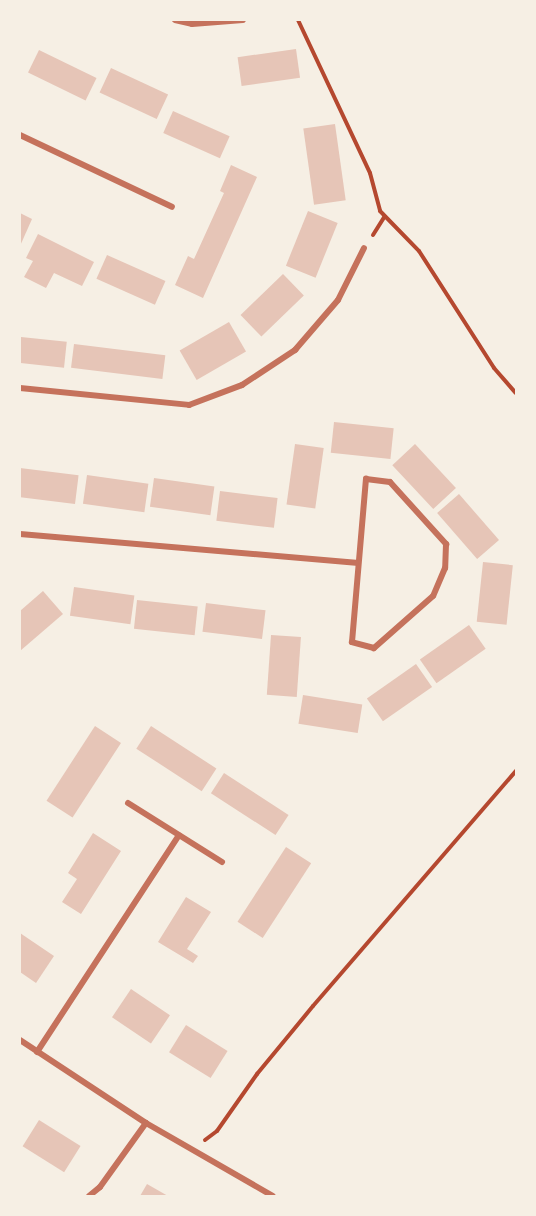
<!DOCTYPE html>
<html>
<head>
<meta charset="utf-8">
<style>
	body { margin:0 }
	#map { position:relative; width:536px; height:1216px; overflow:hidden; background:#f6efe4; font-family:Ubuntu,sans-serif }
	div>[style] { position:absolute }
	.building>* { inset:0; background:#e6c5b7; transform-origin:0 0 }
	.path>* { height:4px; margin:-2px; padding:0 2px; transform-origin:2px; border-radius:2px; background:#b5482f }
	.minor>* { height:6px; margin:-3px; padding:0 3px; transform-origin:3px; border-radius:3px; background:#c5725c }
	span { translate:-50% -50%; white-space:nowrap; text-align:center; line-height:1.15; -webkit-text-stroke:4.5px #f6efe4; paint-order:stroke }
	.frame { position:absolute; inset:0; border:21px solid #f6efe4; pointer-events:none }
</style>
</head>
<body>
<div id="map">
	<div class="building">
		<i style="left:296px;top:49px;width:29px;height:59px;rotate:82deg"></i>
		<i style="left:39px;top:50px;width:64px;height:25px;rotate:26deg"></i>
		<i style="left:111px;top:68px;width:63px;height:27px;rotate:25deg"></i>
		<i style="left:173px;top:111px;width:62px;height:24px;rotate:24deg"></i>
		<i style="left:335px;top:124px;width:77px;height:32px;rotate:82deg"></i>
		<i style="clip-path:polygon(231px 165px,257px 177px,203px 298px,175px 285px,188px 256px,194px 259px,224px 193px,220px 191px)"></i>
		<i style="left:308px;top:211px;width:32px;height:59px;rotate:22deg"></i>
		<i style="clip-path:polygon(20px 213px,32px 219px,20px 246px)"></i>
		<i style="clip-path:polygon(38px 234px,94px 262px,82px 286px,54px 273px,46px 288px,24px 277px,33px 261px,26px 258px)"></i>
		<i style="left:107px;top:255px;width:64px;height:26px;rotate:24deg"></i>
		<i style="left:283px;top:274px;width:30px;height:59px;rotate:46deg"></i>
		<i style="left:229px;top:322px;width:34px;height:57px;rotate:60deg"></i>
		<i style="left:21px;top:337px;width:46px;height:26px;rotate:6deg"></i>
		<i style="left:74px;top:344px;width:92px;height:24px;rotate:7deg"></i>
		<i style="left:334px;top:422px;width:60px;height:31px;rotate:6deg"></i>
		<i style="left:295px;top:444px;width:29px;height:61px;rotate:8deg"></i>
		<i style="left:415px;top:444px;width:60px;height:31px;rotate:47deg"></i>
		<i style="left:20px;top:468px;width:59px;height:29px;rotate:7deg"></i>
		<i style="left:87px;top:475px;width:62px;height:29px;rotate:8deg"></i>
		<i style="left:154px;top:478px;width:61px;height:29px;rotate:8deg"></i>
		<i style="left:220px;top:491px;width:58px;height:30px;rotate:7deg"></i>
		<i style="left:459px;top:494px;width:61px;height:29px;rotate:49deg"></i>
		<i style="left:483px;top:562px;width:30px;height:60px;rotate:6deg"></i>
		<i style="left:74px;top:587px;width:61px;height:29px;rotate:8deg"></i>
		<i style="clip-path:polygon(43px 591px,63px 614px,20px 651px,20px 611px)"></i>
		<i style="left:137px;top:600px;width:61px;height:29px;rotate:6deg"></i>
		<i style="left:206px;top:603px;width:60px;height:29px;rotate:7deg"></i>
		<i style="left:469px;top:625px;width:29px;height:60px;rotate:55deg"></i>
		<i style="left:271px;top:635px;width:30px;height:60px;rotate:4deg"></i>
		<i style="left:416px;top:664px;width:28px;height:60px;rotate:55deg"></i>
		<i style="left:303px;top:695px;width:60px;height:29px;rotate:9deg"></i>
		<i style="left:95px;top:726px;width:31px;height:89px;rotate:33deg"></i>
		<i style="left:151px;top:726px;width:78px;height:27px;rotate:33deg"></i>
		<i style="left:224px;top:773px;width:77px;height:24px;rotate:33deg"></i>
		<i style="clip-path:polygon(93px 833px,121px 851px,81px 914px,62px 902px,77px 879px,68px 873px)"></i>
		<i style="left:286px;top:847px;width:30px;height:89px;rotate:33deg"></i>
		<i style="clip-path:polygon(186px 897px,211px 912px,187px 949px,198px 956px,193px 963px,158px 942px)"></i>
		<i style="clip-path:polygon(20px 933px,54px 956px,36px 983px,20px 972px)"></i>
		<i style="left:131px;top:989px;width:47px;height:34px;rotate:34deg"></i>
		<i style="left:186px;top:1025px;width:49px;height:32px;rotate:32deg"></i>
		<i style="left:39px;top:1120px;width:49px;height:31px;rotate:32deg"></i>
		<i style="clip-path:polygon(147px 1184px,168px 1196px,140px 1196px)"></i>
	</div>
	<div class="path">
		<i style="left:298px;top:20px;width:169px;rotate:64.8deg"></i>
		<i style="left:370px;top:173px;width:39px;rotate:75deg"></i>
		<i style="left:380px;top:211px;width:56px;rotate:45.7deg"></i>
		<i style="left:419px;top:251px;width:139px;rotate:57.3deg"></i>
		<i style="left:494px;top:368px;width:33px;rotate:49deg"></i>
		<i style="left:373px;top:235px;width:22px;rotate:-58deg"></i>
		<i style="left:205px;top:1140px;width:15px;rotate:-37deg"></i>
		<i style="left:217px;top:1131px;width:70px;rotate:-54.9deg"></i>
		<i style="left:257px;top:1074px;width:88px;rotate:-50.5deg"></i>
		<i style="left:313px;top:1006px;width:311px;rotate:-49.2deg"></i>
	</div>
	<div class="minor">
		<i style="left:175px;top:20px;width:17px;rotate:13deg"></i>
		<i style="left:192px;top:24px;width:51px;rotate:-4.5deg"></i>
		<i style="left:20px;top:135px;width:168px;rotate:25.3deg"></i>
		<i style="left:20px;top:388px;width:170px;rotate:5.7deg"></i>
		<i style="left:189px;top:405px;width:57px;rotate:-20.7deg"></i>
		<i style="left:242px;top:385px;width:64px;rotate:-33.4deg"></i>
		<i style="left:295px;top:350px;width:66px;rotate:-49.3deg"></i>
		<i style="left:338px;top:300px;width:58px;rotate:-63.4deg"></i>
		<i style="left:366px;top:479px;width:24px;rotate:7deg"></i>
		<i style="left:390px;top:482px;width:84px;rotate:47.9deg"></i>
		<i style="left:446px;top:544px;width:24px;rotate:92deg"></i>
		<i style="left:445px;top:568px;width:30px;rotate:113deg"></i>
		<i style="left:433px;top:596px;width:79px;rotate:138.6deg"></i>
		<i style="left:374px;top:648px;width:23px;rotate:-165deg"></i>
		<i style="left:352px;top:642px;width:164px;rotate:-85.1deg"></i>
		<i style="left:20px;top:534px;width:337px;rotate:4.9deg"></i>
		<i style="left:128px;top:803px;width:111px;rotate:32.1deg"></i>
		<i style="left:20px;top:1040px;width:151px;rotate:33.4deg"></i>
		<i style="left:146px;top:1123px;width:146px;rotate:29.9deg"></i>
		<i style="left:37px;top:1052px;width:259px;rotate:-56.8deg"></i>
		<i style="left:89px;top:1196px;width:14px;rotate:-39deg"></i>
		<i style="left:100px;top:1187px;width:79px;rotate:-54.3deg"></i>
	</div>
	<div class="frame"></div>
</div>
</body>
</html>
